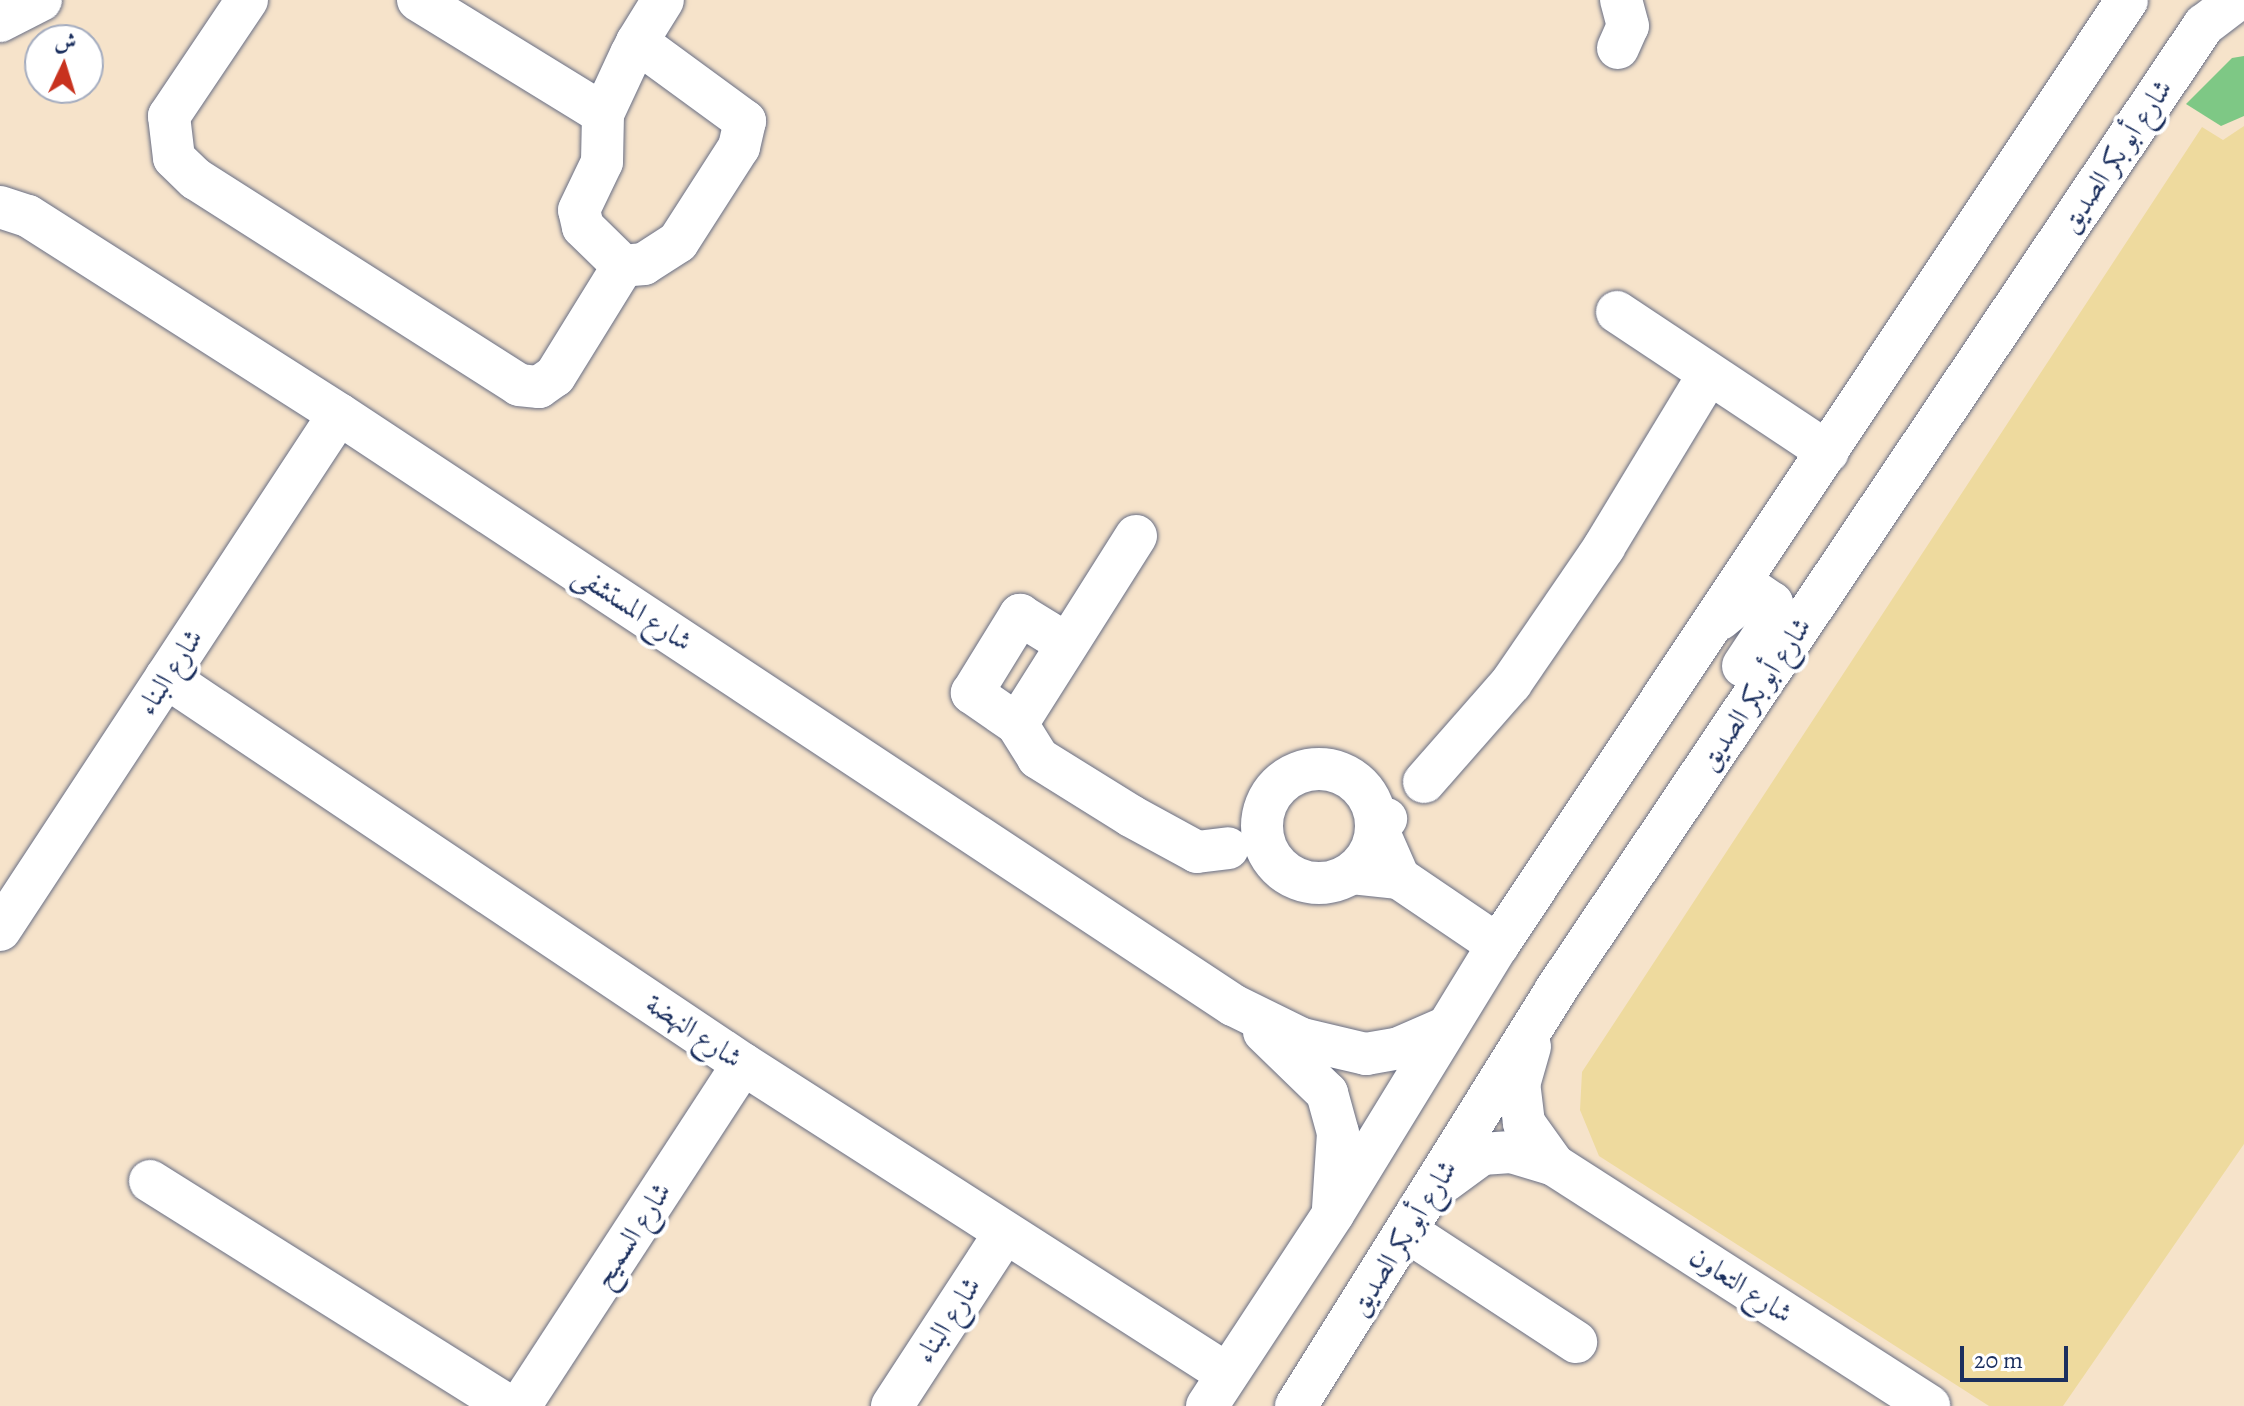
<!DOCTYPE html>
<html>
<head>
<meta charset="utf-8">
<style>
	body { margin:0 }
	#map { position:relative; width:2244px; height:1406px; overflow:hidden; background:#f6e3ca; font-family:Alegreya,Amiri,serif }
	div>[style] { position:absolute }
	.green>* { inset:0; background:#7ec885 }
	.sand>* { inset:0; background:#eeda9e }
	.roads { filter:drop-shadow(0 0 2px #686e84) drop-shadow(0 0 2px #686e84) }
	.minor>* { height:42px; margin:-21px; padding:0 21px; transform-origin:21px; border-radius:21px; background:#fff }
	.minor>.ring { margin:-21px; padding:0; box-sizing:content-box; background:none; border:42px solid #fff; border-radius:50% }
	span { translate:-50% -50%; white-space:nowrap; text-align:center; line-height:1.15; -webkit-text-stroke:8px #fff; paint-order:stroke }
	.street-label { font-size:28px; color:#1b2f5e }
	.north { position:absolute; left:24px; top:24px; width:80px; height:80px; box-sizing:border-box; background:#fff; border:2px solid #a4acbf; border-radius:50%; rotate:4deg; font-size:22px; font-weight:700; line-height:32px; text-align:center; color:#1b2f5e }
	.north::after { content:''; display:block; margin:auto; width:28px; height:36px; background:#c8321e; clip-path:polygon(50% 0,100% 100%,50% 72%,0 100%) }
	.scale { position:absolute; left:1960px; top:1346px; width:108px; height:36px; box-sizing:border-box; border:4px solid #1b2f5e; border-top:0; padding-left:10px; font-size:24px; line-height:28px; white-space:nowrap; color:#1b2f5e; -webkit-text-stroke:6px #fff; paint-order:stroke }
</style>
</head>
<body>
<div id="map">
	<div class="green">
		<i style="clip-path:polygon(2244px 56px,2244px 116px,2221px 126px,2186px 104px,2232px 58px)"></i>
	</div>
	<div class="sand">
		<i style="clip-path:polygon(2244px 126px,2244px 1144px,2063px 1406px,1989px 1406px,1599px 1156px,1580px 1110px,1582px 1072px,2202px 127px,2223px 140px)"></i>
	</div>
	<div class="roads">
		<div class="minor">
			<i style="left:247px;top:0;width:140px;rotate:123.9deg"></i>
			<i style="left:169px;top:116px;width:42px;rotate:83.2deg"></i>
			<i style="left:174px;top:158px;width:30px;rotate:44deg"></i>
			<i style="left:196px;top:179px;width:383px;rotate:32.5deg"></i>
			<i style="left:519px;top:385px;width:20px;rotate:6deg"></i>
			<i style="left:539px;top:387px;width:19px;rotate:-35deg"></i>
			<i style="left:555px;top:376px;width:129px;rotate:-58.3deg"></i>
			<i style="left:418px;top:0;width:217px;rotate:31.6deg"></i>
			<i style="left:0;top:21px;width:46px;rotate:-27.1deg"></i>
			<i style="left:637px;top:42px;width:134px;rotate:36.2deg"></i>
			<i style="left:745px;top:121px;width:27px;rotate:103deg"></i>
			<i style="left:739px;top:147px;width:113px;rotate:122.7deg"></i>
			<i style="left:678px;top:242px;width:40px;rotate:147.1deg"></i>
			<i style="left:644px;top:264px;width:21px;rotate:175deg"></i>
			<i style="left:623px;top:266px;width:56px;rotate:-135.7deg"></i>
			<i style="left:583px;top:227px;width:17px;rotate:-103deg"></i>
			<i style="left:579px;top:210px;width:53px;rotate:-64.4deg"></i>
			<i style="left:602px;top:162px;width:48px;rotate:-88.8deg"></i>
			<i style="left:603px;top:114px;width:66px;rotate:-65deg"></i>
			<i style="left:631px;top:54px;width:13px;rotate:-63deg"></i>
			<i style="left:637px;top:42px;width:49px;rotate:-58.2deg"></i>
			<i style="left:1618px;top:48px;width:24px;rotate:-66deg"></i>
			<i style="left:1628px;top:26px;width:27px;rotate:-105deg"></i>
			<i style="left:0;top:207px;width:29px;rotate:18deg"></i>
			<i style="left:28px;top:216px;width:369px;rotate:32.5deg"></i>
			<i style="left:339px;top:414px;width:1072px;rotate:33.47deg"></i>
			<i style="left:1233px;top:1005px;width:77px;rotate:26.2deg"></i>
			<i style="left:1302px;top:1039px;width:66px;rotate:13.2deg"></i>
			<i style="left:1366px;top:1054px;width:34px;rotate:-10deg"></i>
			<i style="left:1399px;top:1048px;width:50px;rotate:-23.5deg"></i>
			<i style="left:1617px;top:312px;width:253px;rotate:33.6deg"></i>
			<i style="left:1136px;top:536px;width:222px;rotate:122.3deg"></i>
			<i style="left:1017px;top:724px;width:40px;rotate:58deg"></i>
			<i style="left:1038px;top:758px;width:110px;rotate:31.9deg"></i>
			<i style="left:1131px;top:816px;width:75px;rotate:28.6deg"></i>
			<i style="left:1197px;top:852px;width:31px;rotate:-7deg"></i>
			<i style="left:1720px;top:619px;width:44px;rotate:-39.5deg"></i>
			<i style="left:1754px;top:591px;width:22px;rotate:34deg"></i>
			<i style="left:1772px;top:603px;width:22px;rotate:95deg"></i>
			<i style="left:1770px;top:625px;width:49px;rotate:123.4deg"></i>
			<i style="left:166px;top:677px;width:695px;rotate:33.85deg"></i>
			<i style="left:743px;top:1064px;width:575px;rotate:32.64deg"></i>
			<i style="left:1017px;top:724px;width:55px;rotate:-145.4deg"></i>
			<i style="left:972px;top:693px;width:92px;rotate:-58.4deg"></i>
			<i style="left:1020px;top:615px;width:55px;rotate:31.7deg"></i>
			<i class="ring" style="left:1262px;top:769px;width:72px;height:72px"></i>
			<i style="left:1424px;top:782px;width:132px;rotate:-48.7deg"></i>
			<i style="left:1511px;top:683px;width:165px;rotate:-55.6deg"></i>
			<i style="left:1604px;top:547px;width:201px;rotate:-58.8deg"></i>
			<i style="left:1352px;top:873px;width:47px;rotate:6.1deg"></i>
			<i style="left:1399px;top:878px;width:55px;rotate:-113.7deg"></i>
			<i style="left:1377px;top:828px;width:13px;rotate:-45deg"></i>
			<i style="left:1399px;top:878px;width:120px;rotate:34.1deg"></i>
			<i style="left:0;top:930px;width:617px;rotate:-56.7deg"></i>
			<i style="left:1264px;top:1032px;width:88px;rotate:44.1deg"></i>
			<i style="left:1327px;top:1093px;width:41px;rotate:74.6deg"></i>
			<i style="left:1338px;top:1133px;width:76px;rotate:93.8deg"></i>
			<i style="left:1554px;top:1165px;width:446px;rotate:32.7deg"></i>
			<i style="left:150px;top:1181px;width:423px;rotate:32.1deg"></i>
			<i style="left:1445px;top:1181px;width:46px;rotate:-36.1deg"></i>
			<i style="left:1482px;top:1154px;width:29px;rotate:-4deg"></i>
			<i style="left:1511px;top:1152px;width:45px;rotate:16.8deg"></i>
			<i style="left:1554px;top:1165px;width:52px;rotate:-125.5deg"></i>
			<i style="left:1524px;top:1123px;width:38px;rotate:-97deg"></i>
			<i style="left:1519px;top:1085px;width:40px;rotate:-74deg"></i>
			<i style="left:1408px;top:1232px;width:201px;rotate:33.2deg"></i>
			<i style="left:520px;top:1406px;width:408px;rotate:-56.9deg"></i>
			<i style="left:892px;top:1406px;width:205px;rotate:-56.9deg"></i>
			<i style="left:1207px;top:1406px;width:230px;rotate:-56.7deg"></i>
			<i style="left:1333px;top:1214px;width:316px;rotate:-58.5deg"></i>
			<i style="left:1498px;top:945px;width:1135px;rotate:-56.35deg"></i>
			<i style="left:1296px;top:1406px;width:489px;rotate:-58deg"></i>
			<i style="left:1555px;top:991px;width:1164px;rotate:-56.11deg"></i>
			<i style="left:2204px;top:25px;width:41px;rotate:-37.1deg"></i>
		</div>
	</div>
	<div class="street-label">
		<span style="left:2116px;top:156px;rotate:-56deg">شارع أبو بكر الصديق</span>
		<span style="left:633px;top:608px;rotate:33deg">شارع المستشفى</span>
		<span style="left:170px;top:672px;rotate:-57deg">شارع البناء</span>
		<span style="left:1755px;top:694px;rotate:-56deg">شارع أبو بكر الصديق</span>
		<span style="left:694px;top:1031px;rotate:34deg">شارع النهضة</span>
		<span style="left:632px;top:1235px;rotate:-57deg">شارع السميح</span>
		<span style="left:1403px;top:1238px;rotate:-58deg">شارع أبو بكر الصديق</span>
		<span style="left:1741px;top:1285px;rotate:33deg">شارع التعاون</span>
		<span style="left:948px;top:1320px;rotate:-57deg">شارع البناء</span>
	</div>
	<div class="north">ش</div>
	<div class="scale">20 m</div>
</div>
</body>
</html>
